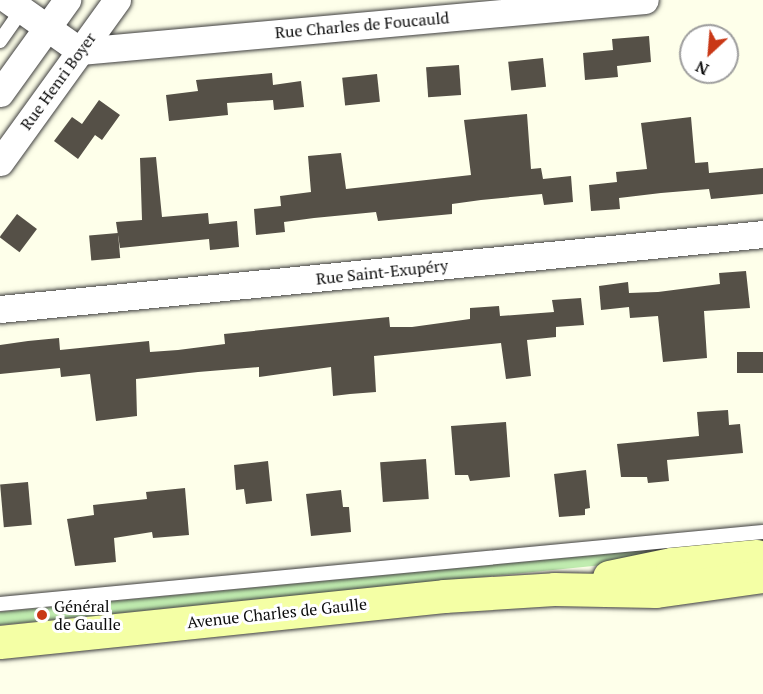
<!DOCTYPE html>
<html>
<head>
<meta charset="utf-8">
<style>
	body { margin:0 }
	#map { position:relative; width:763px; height:694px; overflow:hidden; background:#feffea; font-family:"PT Serif",serif }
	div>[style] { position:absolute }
	.green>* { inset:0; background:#c1edb0 }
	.building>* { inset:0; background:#555047; transform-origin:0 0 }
	.roads { filter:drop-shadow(0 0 2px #3f3f3f) drop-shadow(0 0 2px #3f3f3f) }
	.lane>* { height:14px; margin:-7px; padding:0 7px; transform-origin:7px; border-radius:7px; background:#fff }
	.street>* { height:27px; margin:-13.5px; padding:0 13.5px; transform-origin:13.5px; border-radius:13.5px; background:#fff }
	.secondary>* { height:33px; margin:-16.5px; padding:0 16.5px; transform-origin:16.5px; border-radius:16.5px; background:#f4ffa5 }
	.dots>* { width:16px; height:16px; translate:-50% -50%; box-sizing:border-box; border:3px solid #fff; border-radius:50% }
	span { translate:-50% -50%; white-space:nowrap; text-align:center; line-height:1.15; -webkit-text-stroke:6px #fff; paint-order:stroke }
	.street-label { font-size:16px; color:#0c0c0c }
	.poi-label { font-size:16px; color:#0c0c0c }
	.left { translate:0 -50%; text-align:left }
	.north { position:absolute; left:679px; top:24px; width:60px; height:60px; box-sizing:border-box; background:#fff; border:2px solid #9e9e9e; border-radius:50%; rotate:206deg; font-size:16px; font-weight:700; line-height:24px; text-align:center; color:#0c0c0c }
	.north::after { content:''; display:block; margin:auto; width:21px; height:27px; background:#c93816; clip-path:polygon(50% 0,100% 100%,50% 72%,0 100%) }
</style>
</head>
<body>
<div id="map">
	<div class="green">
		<i style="clip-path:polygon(763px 539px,763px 549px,0 625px,0 612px)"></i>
	</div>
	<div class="building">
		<i style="clip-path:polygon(649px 36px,651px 62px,617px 66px,618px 77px,585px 80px,583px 53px,613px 50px,612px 39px)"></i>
		<i style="left:543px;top:58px;width:29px;height:35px;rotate:84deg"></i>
		<i style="left:459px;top:65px;width:30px;height:33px;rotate:86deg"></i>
		<i style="clip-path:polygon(272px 73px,273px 85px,301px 81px,304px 107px,274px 110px,273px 100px,227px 103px,228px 115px,169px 121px,166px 95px,198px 91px,196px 80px)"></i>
		<i style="left:377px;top:74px;width:28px;height:35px;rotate:84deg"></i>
		<i style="clip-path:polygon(99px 100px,120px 115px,102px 140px,95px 135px,78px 159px,54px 141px,72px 117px,82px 124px)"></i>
		<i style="clip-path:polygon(527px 114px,531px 169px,541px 168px,543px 179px,571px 176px,573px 202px,544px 205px,542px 194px,481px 200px,452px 204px,452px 214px,378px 221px,376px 212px,314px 218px,284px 222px,285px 232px,256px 235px,254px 209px,281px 206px,280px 196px,311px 192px,308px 156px,341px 153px,346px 189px,471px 175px,464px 120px)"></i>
		<i style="clip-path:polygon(691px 117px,695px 163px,708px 162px,709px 173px,763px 168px,763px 194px,711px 199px,709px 189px,661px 193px,619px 198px,620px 209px,591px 211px,589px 185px,617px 182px,616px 172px,647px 169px,641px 123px)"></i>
		<i style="clip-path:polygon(156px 157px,162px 217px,208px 213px,209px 224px,237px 221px,239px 247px,210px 250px,209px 239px,120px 248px,116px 222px,142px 220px,140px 158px)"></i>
		<i style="left:17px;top:214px;width:25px;height:29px;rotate:37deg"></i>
		<i style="left:118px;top:233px;width:25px;height:29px;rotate:85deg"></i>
		<i style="clip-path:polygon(746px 271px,750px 308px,704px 311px,707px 358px,663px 362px,658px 316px,630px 318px,629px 307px,601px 310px,599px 286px,628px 282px,629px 293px,658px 292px,720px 284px,719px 273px)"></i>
		<i style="clip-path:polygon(581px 298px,584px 325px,556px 327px,556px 337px,527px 340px,531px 376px,506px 379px,501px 343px,374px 356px,376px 392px,350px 394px,333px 396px,331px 367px,259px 377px,259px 367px,198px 372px,136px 379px,137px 416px,96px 421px,90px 374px,61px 377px,60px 368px,0 374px,0 345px,28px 341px,59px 338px,60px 350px,149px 341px,150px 352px,178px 350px,225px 344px,224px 334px,339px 322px,389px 317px,390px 327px,412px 327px,470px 319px,470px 308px,499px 306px,500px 316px,554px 312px,552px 300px)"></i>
		<i style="left:763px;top:352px;width:21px;height:26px;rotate:90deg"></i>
		<i style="clip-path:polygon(728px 410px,729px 425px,740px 424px,743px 453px,667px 460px,669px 481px,648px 483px,647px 477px,621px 477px,617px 444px,699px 436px,697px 412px)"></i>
		<i style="clip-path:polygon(506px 422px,510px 477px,470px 481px,468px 475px,455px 475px,451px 426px)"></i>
		<i style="left:426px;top:459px;width:40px;height:46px;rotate:86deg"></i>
		<i style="clip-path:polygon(268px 461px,272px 501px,246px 504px,244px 489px,236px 490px,234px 465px)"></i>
		<i style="clip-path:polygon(586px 470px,590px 508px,585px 509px,585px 515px,559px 517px,554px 474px)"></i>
		<i style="left:28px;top:482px;width:43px;height:28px;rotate:85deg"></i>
		<i style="clip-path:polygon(185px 488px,189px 535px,153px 538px,152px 532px,114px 538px,116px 562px,75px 566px,67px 519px,94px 515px,93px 505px,147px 499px,146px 492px)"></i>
		<i style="clip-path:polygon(341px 490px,343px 507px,349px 507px,351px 532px,311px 536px,306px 494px)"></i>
	</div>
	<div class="roads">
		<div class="lane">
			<i style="left:0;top:41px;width:38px;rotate:-55deg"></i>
			<i style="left:0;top:604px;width:766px;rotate:-5.39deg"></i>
		</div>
		<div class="street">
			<i style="left:8px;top:0;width:88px;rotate:35.3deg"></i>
			<i style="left:80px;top:51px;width:567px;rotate:-5.16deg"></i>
			<i style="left:0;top:93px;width:115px;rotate:-54.2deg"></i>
			<i style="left:0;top:162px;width:200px;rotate:-54.2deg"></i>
			<i style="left:0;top:309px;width:767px;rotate:-5.61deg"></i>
		</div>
		<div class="secondary">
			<i style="left:609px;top:577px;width:64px;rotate:-11.7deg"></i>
			<i style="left:672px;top:564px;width:85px;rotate:-5.4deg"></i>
			<i style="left:0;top:642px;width:446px;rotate:-5.9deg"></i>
			<i style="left:444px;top:596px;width:110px;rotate:-3.6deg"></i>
			<i style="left:554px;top:589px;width:102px;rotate:1.1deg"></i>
			<i style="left:656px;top:591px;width:108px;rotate:-8deg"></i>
		</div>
	</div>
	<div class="dots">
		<i style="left:42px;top:615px;background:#c93816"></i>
	</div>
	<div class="street-label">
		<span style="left:362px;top:25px;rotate:-5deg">Rue Charles de Foucauld</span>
		<span style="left:58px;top:81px;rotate:-54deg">Rue Henri Boyer</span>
		<span style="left:382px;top:272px;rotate:-6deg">Rue Saint-Exupéry</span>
		<span style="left:277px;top:613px;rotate:-6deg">Avenue Charles de Gaulle</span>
	</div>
	<div class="poi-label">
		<span class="left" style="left:54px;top:615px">Général<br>de Gaulle</span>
	</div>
	<div class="north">N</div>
</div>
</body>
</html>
